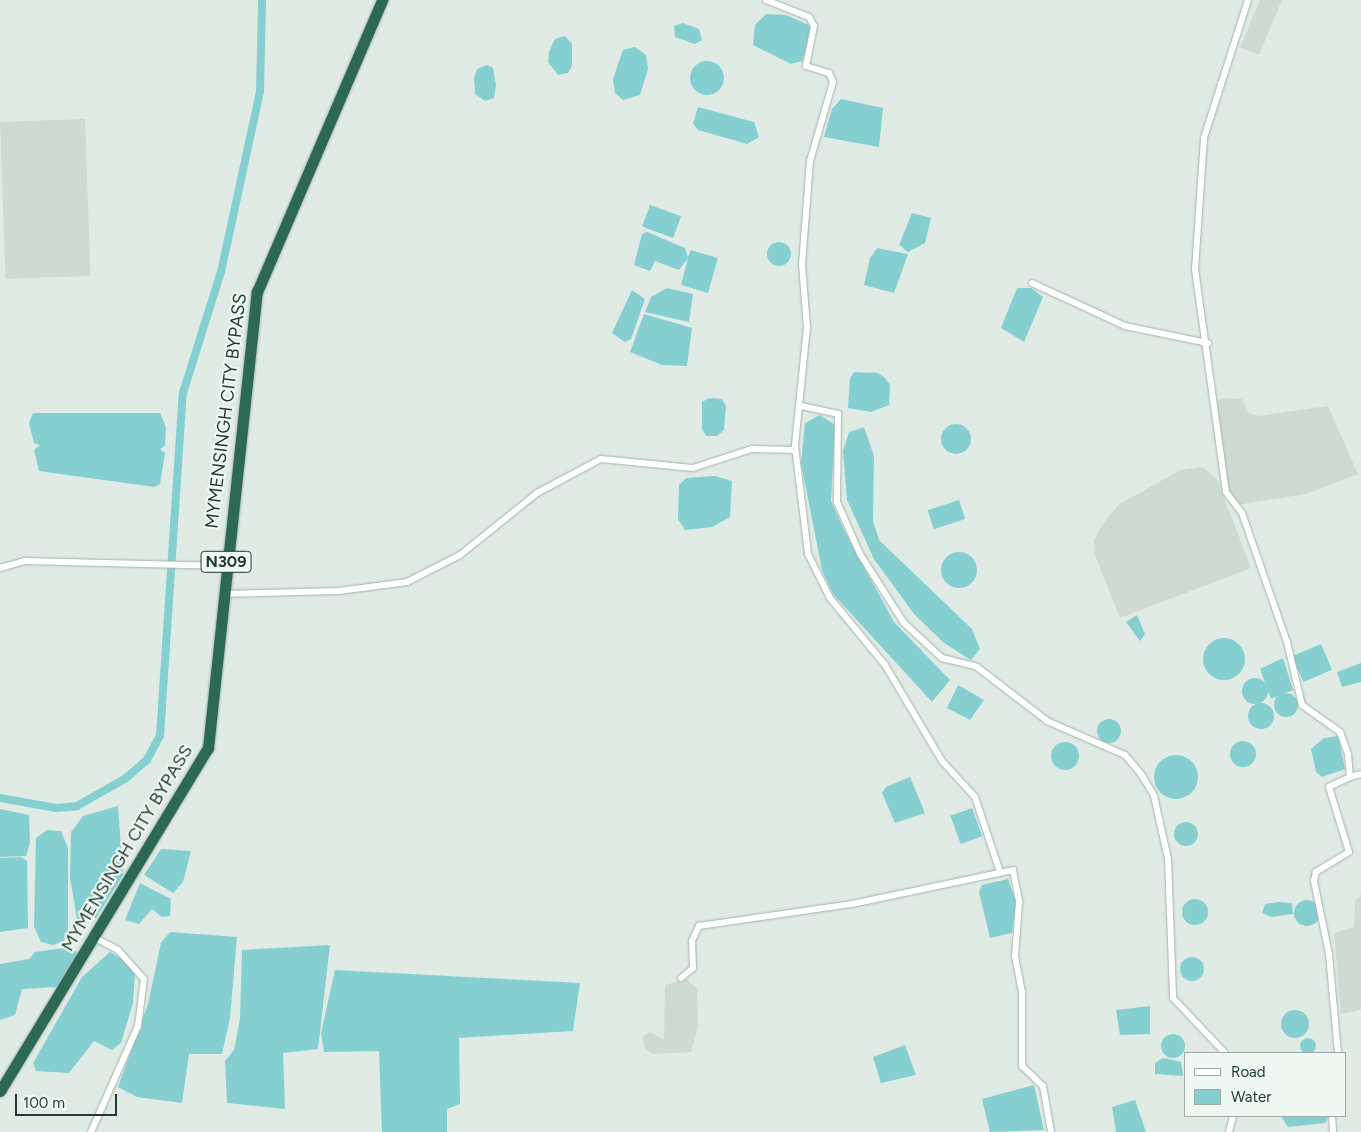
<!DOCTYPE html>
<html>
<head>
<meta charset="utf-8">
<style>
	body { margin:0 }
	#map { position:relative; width:1361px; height:1132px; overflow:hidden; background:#e0ebe5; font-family:Figtree,sans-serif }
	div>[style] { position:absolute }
	.built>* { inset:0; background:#cedbd3; transform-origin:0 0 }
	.water>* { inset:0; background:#86cfd1; transform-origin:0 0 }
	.round { border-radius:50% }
	.canal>* { height:8px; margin:-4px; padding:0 4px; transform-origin:4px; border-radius:4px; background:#86cfd1 }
	.roads { filter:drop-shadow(0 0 1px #a3b3ab) drop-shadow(0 0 1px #a3b3ab) }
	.street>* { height:6px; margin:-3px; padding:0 3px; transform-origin:3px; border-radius:3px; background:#fff }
	.highway>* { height:11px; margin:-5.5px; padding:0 5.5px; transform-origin:5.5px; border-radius:5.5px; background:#2c6854 }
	span { translate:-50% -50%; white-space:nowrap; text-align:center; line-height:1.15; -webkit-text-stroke:4px #f0f8f3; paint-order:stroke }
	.shield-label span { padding:1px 4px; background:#f0f8f3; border:1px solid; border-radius:4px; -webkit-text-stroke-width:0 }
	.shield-label { font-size:16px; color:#203b31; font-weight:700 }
	.street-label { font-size:18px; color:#203b31 }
	.legend { position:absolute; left:1184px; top:1052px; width:162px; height:65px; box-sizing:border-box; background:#f0f8f3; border:1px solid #9daca5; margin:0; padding:6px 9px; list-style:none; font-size:15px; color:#203b31 }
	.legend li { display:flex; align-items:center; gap:10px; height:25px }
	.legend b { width:25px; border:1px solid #9daca5 }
	.scale { position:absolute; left:15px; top:1094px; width:102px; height:22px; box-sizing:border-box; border:2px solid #203b31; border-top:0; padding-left:6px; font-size:15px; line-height:18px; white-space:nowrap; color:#203b31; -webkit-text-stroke:4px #f0f8f3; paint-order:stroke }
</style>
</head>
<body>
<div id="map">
	<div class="built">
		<i style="clip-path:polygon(1260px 0,1282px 0,1259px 55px,1240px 47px)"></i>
		<i style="left:85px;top:119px;width:157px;height:85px;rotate:88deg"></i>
		<i style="clip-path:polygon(1223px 398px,1242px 399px,1249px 413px,1258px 416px,1328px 406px,1358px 474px,1306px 494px,1236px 505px,1227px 492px,1221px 463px,1218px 401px)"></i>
		<i style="clip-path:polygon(1203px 467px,1217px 479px,1251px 568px,1120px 618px,1095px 555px,1094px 540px,1100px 528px,1118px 505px,1180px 470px)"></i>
		<i style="clip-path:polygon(1361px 894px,1361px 1010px,1341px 1014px,1334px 933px,1354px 927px,1355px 901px)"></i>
		<i style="clip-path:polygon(686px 979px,697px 989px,698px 1027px,691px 1052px,652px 1054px,644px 1047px,643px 1036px,650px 1032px,664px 1040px,665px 985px)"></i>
	</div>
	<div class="water">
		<i style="clip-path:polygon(766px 14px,786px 15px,809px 25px,811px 32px,802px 61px,791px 64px,753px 45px,755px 25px)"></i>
		<i style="clip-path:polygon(683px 23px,699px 29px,702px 40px,695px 44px,675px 37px,674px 26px)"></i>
		<i style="clip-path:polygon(565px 36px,572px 44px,572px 66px,568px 73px,558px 75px,548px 62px,549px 52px,555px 39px)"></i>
		<i style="clip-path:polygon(635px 47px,646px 55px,648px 69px,640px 95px,623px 100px,615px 93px,613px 79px,623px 50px)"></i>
		<i class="round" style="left:690px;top:61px;width:34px;height:34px"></i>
		<i style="clip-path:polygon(487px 65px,493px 68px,496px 85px,494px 98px,485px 101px,475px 94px,474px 78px,477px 69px)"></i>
		<i style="clip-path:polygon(841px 99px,883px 108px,879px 147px,824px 137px,832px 109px)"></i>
		<i style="clip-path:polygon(698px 107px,754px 122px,759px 137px,747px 144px,698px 130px,693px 124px)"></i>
		<i style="left:650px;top:205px;width:33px;height:23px;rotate:20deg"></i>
		<i style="clip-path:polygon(912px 213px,931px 218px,925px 243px,908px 252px,899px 245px)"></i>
		<i style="clip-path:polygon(647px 232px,685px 248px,688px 257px,691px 250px,718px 258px,708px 293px,681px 285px,688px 258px,679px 270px,655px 261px,650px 271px,634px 265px,642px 234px)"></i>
		<i class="round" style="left:767px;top:242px;width:24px;height:24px"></i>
		<i style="clip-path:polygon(877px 248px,908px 254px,894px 293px,864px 285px,870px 258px)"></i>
		<i style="clip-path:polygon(667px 288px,693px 294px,689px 322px,645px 312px,651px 297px)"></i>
		<i style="clip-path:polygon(1017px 288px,1031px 288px,1043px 297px,1024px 342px,1001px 328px)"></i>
		<i style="clip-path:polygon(632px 290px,645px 299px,631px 339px,625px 342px,612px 333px)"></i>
		<i style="clip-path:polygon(644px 314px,692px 328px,687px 366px,662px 365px,630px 352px)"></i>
		<i style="clip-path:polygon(854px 372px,878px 373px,885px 378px,890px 385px,889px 405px,871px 412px,848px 408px,850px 378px)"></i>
		<i style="clip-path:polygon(709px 398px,722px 399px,726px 406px,724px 430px,717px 436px,706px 436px,702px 429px,702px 402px)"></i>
		<i style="clip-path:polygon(33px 413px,160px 413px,166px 427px,165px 446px,160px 449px,165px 453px,160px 484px,154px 487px,39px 471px,34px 450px,40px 445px,34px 443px,29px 423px)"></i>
		<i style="clip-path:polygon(820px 415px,835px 425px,831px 501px,845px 532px,894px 622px,950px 680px,932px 702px,833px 594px,822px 570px,801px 463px,805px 423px)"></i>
		<i class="round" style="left:941px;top:424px;width:30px;height:30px"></i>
		<i style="clip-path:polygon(864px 427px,874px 456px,873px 521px,879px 540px,972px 629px,980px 649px,971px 660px,944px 643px,914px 614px,874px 559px,847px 500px,843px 451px,849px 432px)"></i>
		<i style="clip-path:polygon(715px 476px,732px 481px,730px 517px,712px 527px,685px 530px,678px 519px,679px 485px,686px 478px)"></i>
		<i style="left:959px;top:500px;width:20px;height:33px;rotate:72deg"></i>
		<i class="round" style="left:941px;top:552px;width:36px;height:36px"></i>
		<i style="clip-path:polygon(1137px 615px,1145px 634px,1140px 641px,1126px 622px)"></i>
		<i class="round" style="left:1203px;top:638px;width:42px;height:42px"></i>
		<i style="left:1321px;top:644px;width:28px;height:31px;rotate:67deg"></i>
		<i style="clip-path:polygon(1283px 658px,1293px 690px,1271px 699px,1260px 669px)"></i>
		<i style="clip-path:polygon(1361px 663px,1361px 682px,1342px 687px,1337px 672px)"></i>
		<i class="round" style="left:1242px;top:678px;width:26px;height:26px"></i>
		<i style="clip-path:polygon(958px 685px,984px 700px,970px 720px,947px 708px)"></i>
		<i class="round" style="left:1274px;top:693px;width:24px;height:24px"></i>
		<i class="round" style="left:1248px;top:703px;width:26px;height:26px"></i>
		<i class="round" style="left:1097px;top:719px;width:24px;height:24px"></i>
		<i style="clip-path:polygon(1338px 736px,1345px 769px,1322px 777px,1316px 772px,1311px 749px,1324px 738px)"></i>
		<i class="round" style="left:1230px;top:741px;width:26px;height:26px"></i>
		<i class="round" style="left:1051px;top:742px;width:28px;height:28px"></i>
		<i class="round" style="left:1154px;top:755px;width:44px;height:44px"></i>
		<i style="clip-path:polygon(910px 777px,925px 813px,895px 823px,882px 793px,886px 787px)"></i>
		<i style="clip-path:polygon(118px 806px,123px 875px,96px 918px,77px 919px,70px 878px,71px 832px,83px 816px)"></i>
		<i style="left:972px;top:808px;width:30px;height:23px;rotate:70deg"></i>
		<i style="clip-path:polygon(0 809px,29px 815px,30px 843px,26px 856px,0 857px)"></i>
		<i class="round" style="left:1174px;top:822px;width:24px;height:24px"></i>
		<i style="clip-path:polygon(47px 830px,61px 831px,68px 848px,68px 933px,63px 942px,53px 945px,41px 942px,34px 927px,36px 838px)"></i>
		<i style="clip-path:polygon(161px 849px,191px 851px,183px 882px,173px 893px,144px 875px)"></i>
		<i style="clip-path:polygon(21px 857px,27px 861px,28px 928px,0 932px,0 858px)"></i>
		<i style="clip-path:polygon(1008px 879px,1016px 902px,1012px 933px,990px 938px,979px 892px,982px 885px)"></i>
		<i style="clip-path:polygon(140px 883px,171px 899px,170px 916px,162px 917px,152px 909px,139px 924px,125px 920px)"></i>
		<i class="round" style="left:1182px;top:899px;width:26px;height:26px"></i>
		<i class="round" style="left:1294px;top:900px;width:26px;height:26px"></i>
		<i style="clip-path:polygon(1279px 902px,1292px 903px,1293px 914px,1271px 917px,1262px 913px,1265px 904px)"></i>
		<i style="clip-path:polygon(170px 932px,237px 937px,230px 1018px,222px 1054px,189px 1054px,182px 1103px,137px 1097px,118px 1087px,148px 1004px,161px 943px)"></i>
		<i style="clip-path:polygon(330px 945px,318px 1049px,283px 1053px,285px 1109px,227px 1103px,225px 1061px,234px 1050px,240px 1019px,242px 950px)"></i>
		<i style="clip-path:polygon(71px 947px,78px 954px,58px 987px,22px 989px,15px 1015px,0 1020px,0 964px,29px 959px,35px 952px)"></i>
		<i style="clip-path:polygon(110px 952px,124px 960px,135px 974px,133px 1003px,121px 1043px,112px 1050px,94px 1041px,69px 1073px,36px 1071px,33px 1063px,82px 977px)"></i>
		<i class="round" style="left:1180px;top:957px;width:24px;height:24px"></i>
		<i style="clip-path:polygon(335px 970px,580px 983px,573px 1031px,459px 1038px,460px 1104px,447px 1109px,447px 1132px,382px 1132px,379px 1051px,324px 1052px,321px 1033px)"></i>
		<i style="clip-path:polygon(1150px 1006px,1150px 1034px,1120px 1035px,1116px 1010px)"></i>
		<i class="round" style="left:1281px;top:1010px;width:28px;height:28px"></i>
		<i class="round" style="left:1161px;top:1034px;width:24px;height:24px"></i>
		<i class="round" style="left:1300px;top:1038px;width:16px;height:16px"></i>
		<i style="clip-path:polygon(905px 1045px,916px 1075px,881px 1083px,873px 1057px)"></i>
		<i style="clip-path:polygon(1163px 1058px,1181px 1062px,1183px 1076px,1155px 1074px,1155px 1063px)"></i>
		<i style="clip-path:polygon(1034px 1085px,1044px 1130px,990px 1132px,982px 1099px)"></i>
		<i style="clip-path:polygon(1135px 1100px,1146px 1132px,1116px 1132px,1112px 1107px)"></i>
		<i style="clip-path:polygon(1281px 1116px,1329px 1116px,1325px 1123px,1288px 1127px)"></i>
	</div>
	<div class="canal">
		<i style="left:0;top:798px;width:57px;rotate:10.1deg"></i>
		<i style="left:56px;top:808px;width:21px;rotate:-5deg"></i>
		<i style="left:77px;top:806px;width:56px;rotate:-29.7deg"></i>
		<i style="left:126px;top:778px;width:28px;rotate:-41deg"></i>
		<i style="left:147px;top:760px;width:27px;rotate:-62deg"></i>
		<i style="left:160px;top:736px;width:344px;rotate:-86.2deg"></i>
		<i style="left:183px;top:393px;width:127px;rotate:-72.6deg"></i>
		<i style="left:221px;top:272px;width:185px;rotate:-77.8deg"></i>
		<i style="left:260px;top:91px;width:91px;rotate:-88.7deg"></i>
	</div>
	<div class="roads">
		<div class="street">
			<i style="left:766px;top:0;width:46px;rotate:21.6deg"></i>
			<i style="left:809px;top:17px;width:10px;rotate:61deg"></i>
			<i style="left:814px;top:26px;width:41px;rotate:101.3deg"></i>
			<i style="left:806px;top:66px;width:24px;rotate:17deg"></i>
			<i style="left:829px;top:73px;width:10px;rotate:66deg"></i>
			<i style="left:833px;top:82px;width:82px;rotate:106.2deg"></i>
			<i style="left:810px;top:161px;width:103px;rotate:94.4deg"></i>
			<i style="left:802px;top:264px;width:63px;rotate:85.5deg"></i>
			<i style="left:807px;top:327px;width:120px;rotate:95.8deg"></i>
			<i style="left:795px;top:446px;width:109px;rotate:83.1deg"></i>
			<i style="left:808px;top:554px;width:49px;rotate:63.4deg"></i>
			<i style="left:830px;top:598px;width:87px;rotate:50.6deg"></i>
			<i style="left:885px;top:665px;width:112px;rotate:59.3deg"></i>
			<i style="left:942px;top:761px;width:49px;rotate:47.5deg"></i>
			<i style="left:975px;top:797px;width:79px;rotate:71.6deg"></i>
			<i style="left:1248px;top:0;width:145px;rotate:107.7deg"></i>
			<i style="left:1204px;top:138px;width:131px;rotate:93.9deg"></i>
			<i style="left:1195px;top:269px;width:225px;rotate:82.1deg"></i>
			<i style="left:1226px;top:492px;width:26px;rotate:53deg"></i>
			<i style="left:1242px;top:513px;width:137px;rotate:70.8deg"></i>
			<i style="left:1287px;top:642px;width:65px;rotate:76.6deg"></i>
			<i style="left:1302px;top:705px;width:47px;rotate:35.4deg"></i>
			<i style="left:1340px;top:732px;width:23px;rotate:70deg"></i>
			<i style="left:1348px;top:754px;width:23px;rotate:85deg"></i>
			<i style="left:1350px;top:777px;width:23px;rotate:155deg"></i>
			<i style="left:1329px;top:787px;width:68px;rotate:72.9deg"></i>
			<i style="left:1349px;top:852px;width:39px;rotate:149deg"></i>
			<i style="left:1316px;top:872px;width:9px;rotate:103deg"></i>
			<i style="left:1314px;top:881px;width:75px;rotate:78.4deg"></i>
			<i style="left:1329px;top:954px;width:99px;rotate:84.8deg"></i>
			<i style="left:1032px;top:283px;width:102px;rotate:24.8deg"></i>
			<i style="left:1125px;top:326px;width:85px;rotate:11.6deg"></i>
			<i style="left:801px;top:406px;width:38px;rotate:12deg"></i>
			<i style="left:838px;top:414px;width:88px;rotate:90.7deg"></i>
			<i style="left:837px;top:502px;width:57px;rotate:66.1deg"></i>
			<i style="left:860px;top:554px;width:82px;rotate:57.5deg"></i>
			<i style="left:904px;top:623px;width:52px;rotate:42.6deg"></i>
			<i style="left:942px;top:658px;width:36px;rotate:14deg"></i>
			<i style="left:977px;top:667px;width:88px;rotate:37.6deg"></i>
			<i style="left:1047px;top:721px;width:85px;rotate:23.6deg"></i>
			<i style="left:1125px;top:755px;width:25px;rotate:50deg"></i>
			<i style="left:1141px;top:774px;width:26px;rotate:59deg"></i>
			<i style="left:1154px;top:796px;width:65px;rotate:77.5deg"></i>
			<i style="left:1168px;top:859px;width:139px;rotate:87.9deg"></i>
			<i style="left:1173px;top:998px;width:76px;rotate:46.6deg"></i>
			<i style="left:0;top:568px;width:26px;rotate:-16deg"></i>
			<i style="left:25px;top:561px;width:200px;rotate:1.4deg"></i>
			<i style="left:223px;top:594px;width:116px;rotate:-1.5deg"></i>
			<i style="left:339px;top:591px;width:69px;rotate:-7.5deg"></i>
			<i style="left:407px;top:582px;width:59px;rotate:-27deg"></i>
			<i style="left:460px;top:555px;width:99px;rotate:-38.8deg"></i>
			<i style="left:537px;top:493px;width:72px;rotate:-28deg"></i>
			<i style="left:601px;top:459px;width:92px;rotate:5.6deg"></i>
			<i style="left:693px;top:468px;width:62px;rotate:-17.9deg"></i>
			<i style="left:752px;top:449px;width:43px;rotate:1.3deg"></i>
			<i style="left:1350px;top:777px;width:11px;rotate:-15deg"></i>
			<i style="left:681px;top:978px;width:16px;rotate:-40deg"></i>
			<i style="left:693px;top:968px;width:27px;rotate:-92deg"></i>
			<i style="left:692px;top:941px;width:17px;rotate:-65deg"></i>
			<i style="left:699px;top:926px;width:155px;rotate:-8.2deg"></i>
			<i style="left:852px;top:904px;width:165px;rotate:-11.9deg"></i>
			<i style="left:1013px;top:870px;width:33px;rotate:79deg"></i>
			<i style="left:1019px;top:902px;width:54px;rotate:94.2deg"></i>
			<i style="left:1015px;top:956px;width:37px;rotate:79deg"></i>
			<i style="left:1022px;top:992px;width:74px;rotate:90deg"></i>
			<i style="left:1022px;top:1066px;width:29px;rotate:44deg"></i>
			<i style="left:1043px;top:1086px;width:47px;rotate:80.1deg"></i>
			<i style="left:1332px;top:1116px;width:16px;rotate:86deg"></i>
			<i style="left:91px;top:1132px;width:116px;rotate:-66.1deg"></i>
			<i style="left:138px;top:1026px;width:47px;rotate:-82.7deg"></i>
			<i style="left:144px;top:979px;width:39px;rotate:-132deg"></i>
			<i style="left:118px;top:950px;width:27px;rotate:-152deg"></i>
			<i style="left:1229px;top:1132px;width:16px;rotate:-76deg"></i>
		</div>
		<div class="highway">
			<i style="left:0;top:1091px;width:401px;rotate:-58.8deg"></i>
			<i style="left:208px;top:748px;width:459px;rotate:-83.9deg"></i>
			<i style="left:257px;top:292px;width:318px;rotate:-66.8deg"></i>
		</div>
	</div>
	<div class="shield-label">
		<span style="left:226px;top:562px">N309</span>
	</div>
	<div class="street-label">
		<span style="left:226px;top:411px;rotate:-83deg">MYMENSINGH CITY BYPASS</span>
		<span style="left:127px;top:848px;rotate:-59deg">MYMENSINGH CITY BYPASS</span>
	</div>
	<ul class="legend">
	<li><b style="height:6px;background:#fff"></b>Road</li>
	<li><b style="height:14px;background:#86cfd1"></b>Water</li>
	</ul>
	<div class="scale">100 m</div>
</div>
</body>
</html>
